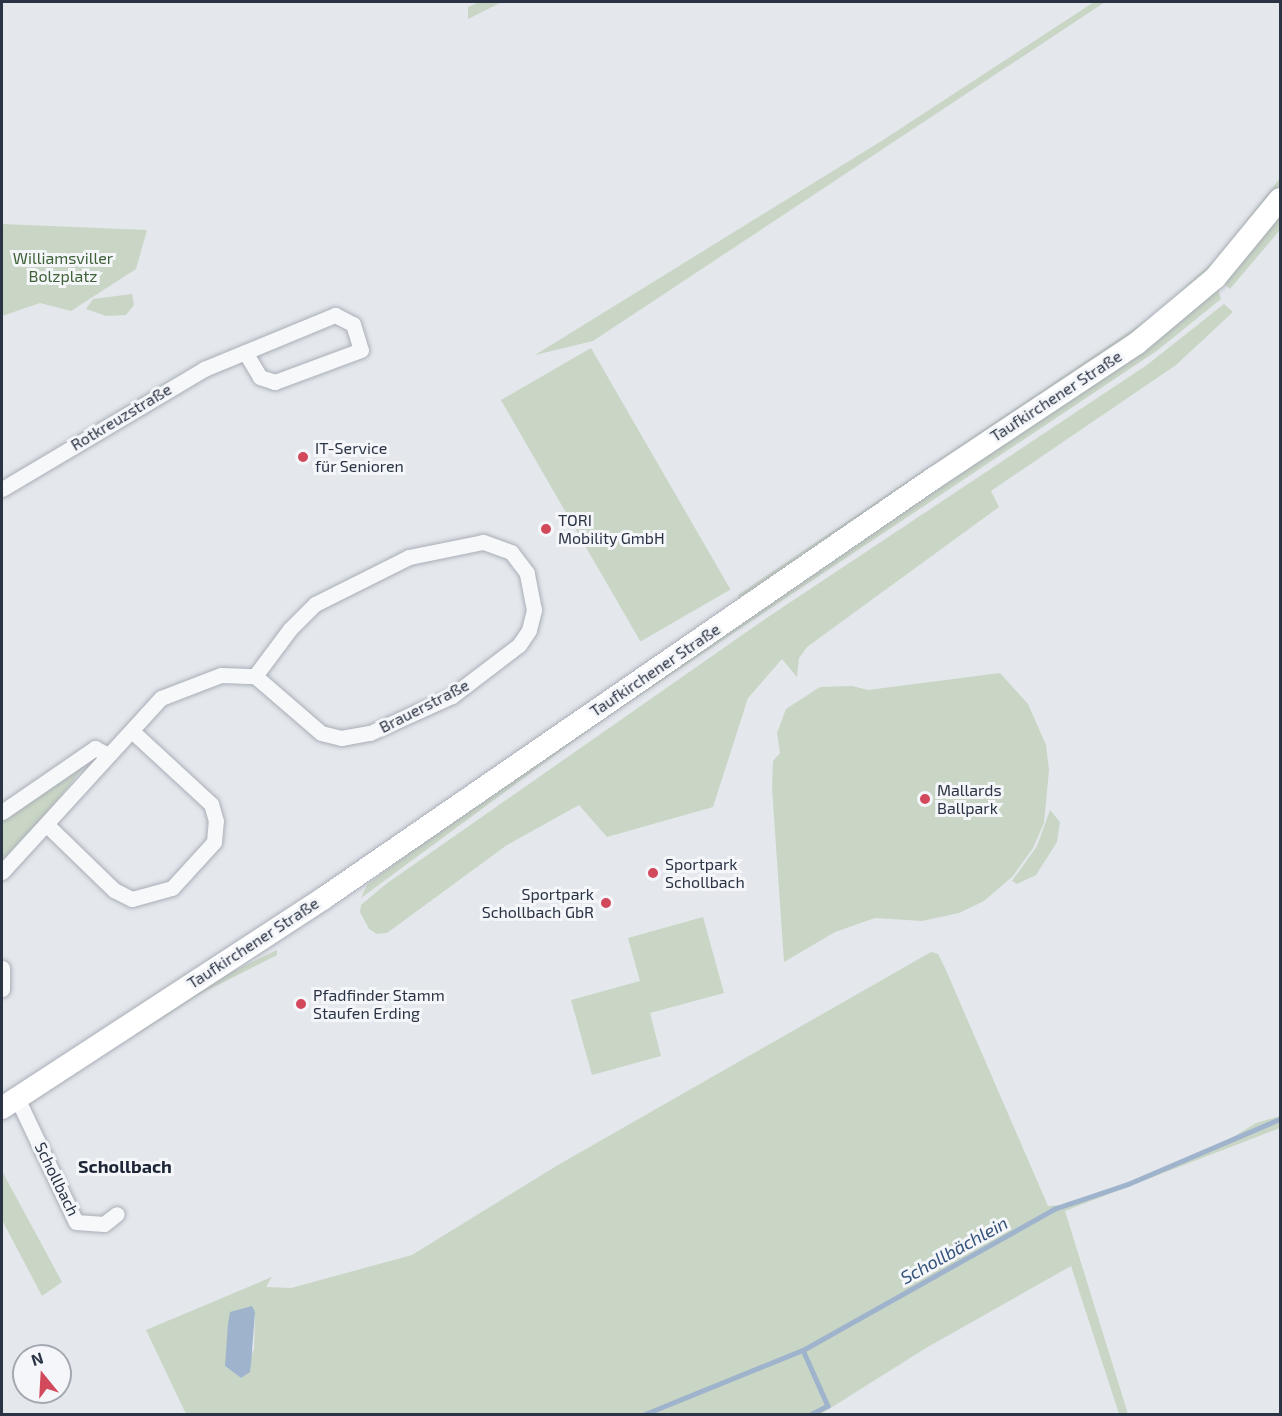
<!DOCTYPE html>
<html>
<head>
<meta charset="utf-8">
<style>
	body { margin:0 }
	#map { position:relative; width:1282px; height:1416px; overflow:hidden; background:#e4e7ec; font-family:"Exo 2",sans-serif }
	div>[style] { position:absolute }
	.green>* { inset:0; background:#c9d6c5; transform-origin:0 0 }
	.water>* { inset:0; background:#9fb4cc }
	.stream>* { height:4.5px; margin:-2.25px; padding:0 2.25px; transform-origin:2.25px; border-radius:2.25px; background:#9fb4cc }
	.roads { filter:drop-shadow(0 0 2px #a9aeb7) drop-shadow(0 0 2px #a9aeb7) }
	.street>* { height:15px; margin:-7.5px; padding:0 7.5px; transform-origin:7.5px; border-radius:7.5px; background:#f7f8fa }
	.primary>* { height:22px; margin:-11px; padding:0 11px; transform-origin:11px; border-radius:11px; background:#fff }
	.dots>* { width:16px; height:16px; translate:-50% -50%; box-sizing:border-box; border:3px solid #f4f6f9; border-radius:50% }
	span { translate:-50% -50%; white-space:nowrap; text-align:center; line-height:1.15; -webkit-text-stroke:6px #f4f6f9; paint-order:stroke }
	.park-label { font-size:16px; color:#3f6138 }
	.street-label { font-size:16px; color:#2b3445 }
	.poi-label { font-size:16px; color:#2b3445 }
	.left { translate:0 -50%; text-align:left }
	.right { translate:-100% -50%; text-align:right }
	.neighbourhood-label { font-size:18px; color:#1d2536; font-weight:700 }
	.water-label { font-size:18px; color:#34527a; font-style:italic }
	.frame { position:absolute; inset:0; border:3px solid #2b3445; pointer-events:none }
	.north { position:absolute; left:12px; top:1344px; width:60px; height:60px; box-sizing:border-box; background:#f4f6f9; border:2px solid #a4a8b1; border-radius:50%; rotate:342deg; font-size:16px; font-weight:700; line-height:24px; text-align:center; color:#2b3445 }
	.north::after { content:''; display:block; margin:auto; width:21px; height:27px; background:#d1495b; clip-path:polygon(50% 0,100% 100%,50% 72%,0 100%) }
</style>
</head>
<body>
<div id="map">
	<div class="green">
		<i style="clip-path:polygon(479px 2px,502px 2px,468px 19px,468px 7px)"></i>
		<i style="clip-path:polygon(1094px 2px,1105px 2px,593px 341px,535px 355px,883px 140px)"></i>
		<i style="clip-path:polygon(1280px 178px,1280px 185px,1232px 246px,1162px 313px,741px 601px,738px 595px,1154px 315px,1216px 259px)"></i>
		<i style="clip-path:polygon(1280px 214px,1280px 230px,1230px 289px,1224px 284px)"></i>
		<i style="clip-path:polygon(2px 224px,147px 230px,136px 269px,71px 311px,40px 303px,2px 316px)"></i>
		<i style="clip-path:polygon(1218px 290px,1221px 299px,1158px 350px,600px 722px,361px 898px,367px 885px,404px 857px)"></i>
		<i style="clip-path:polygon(132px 294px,134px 305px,126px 315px,106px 316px,86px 309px,93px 299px)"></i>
		<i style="clip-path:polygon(1224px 304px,1233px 312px,1176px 365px,991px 491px,999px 507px,807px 647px,799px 658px,797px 677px,782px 659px,748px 698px,713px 807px,607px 837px,579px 805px,507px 845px,387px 933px,377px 934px,369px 929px,360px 912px,361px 905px,386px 884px,768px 617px,1147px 365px)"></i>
		<i style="left:591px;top:348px;width:279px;height:104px;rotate:60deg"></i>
		<i style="clip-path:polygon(1000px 673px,1028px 704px,1046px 745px,1049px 770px,1044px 823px,1033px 848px,1013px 876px,984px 901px,959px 913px,922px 921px,875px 918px,835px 932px,784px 962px,772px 788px,773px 761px,780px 753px,777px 733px,786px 709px,820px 687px,852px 686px,868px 690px)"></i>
		<i style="clip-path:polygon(82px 763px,87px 763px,42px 819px,2px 860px,2px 821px)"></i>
		<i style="clip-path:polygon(1050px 810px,1060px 822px,1057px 842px,1036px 875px,1017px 884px,1012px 881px,1037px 846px)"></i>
		<i style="clip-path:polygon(703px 917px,724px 993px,650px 1013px,661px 1056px,592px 1075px,571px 1000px,640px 981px,628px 938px)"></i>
		<i style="clip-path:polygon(277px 950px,277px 955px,200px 994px,136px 1035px,128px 1035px,219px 978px)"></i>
		<i style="clip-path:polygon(evenodd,931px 952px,938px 954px,945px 968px,1048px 1206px,1063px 1205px,1119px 1186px,1225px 1142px,1256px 1123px,1280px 1116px,1280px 1128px,1065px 1211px,1128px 1414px,1119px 1414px,1071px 1266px,926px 1348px,821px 1414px,186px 1414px,146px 1330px,272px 1277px,266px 1287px,291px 1288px,412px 1255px,558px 1165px,931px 952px,255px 1312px,254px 1349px,241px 1378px,225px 1366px,255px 1312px)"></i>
		<i style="clip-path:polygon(2px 1171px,62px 1282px,42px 1296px,2px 1220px)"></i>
	</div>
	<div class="water">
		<i style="clip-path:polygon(252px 1306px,255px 1312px,251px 1364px,250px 1372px,241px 1378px,225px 1366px,228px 1324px,230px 1312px)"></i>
	</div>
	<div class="stream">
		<i style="left:803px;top:1350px;width:61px;rotate:65.9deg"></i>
		<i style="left:828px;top:1406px;width:18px;rotate:153deg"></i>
		<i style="left:645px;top:1414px;width:170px;rotate:-22.1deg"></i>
		<i style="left:803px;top:1350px;width:288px;rotate:-29.3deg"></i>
		<i style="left:1054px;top:1209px;width:78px;rotate:-18.7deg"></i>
		<i style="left:1128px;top:1184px;width:165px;rotate:-23.2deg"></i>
	</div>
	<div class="roads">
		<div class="street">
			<i style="left:2px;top:489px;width:235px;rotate:-30.7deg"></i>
			<i style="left:204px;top:369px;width:142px;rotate:-22.4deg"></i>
			<i style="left:335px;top:315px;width:20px;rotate:27deg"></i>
			<i style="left:353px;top:324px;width:27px;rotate:73deg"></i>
			<i style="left:361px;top:350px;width:92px;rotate:159.6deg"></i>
			<i style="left:275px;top:382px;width:16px;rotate:-162deg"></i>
			<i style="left:260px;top:377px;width:29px;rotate:-121deg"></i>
			<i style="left:2px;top:812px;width:113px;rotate:-34.5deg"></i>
			<i style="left:95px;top:748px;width:15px;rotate:28deg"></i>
			<i style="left:48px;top:826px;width:92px;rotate:44.1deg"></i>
			<i style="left:114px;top:890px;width:20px;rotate:27deg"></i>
			<i style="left:132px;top:899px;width:41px;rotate:-15.4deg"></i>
			<i style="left:172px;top:888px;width:62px;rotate:-47.6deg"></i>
			<i style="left:214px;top:842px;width:21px;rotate:-85deg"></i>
			<i style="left:216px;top:821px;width:18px;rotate:-106deg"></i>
			<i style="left:211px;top:804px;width:108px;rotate:-137.3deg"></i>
			<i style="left:2px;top:872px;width:236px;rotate:-47.6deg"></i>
			<i style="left:161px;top:698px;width:64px;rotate:-21deg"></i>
			<i style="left:221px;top:675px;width:34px;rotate:2deg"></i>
			<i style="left:255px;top:676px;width:87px;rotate:40.8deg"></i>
			<i style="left:321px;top:733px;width:21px;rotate:14deg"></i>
			<i style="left:341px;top:738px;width:29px;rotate:-10deg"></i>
			<i style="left:370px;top:733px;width:90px;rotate:-24.3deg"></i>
			<i style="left:452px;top:696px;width:84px;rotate:-37.3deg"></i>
			<i style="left:519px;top:645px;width:18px;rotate:-56deg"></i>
			<i style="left:529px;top:630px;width:21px;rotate:-76deg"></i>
			<i style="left:534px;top:610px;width:38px;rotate:-101deg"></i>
			<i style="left:527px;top:573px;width:26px;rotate:-127deg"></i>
			<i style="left:511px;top:552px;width:30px;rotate:-160deg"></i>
			<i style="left:483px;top:542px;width:76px;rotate:168.5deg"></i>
			<i style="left:409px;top:557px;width:105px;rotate:153.4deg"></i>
			<i style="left:315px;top:604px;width:35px;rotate:135deg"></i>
			<i style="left:290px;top:629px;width:59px;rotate:126.7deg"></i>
			<i style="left:2px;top:968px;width:21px;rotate:90deg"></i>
			<i style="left:17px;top:1098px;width:137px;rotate:64.6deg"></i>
			<i style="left:76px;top:1222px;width:28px;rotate:4deg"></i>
			<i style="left:104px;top:1224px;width:16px;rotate:-38deg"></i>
		</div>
		<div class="primary">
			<i style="left:2px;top:1108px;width:384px;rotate:-33.1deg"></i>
			<i style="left:324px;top:898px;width:741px;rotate:-34.55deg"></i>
			<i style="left:934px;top:478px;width:242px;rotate:-33.6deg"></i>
			<i style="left:1136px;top:344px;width:103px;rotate:-39.9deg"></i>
			<i style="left:1215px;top:278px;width:102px;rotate:-50.6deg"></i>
		</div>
	</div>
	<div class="dots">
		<i style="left:303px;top:457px;background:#d1495b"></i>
		<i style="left:546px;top:529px;background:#d1495b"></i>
		<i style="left:925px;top:799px;background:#d1495b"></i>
		<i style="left:653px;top:873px;background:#d1495b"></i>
		<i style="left:606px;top:903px;background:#d1495b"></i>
		<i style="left:301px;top:1004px;background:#d1495b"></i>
	</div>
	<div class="park-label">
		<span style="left:63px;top:267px">Williamsviller<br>Bolzplatz</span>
	</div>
	<div class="street-label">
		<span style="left:1056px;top:396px;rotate:-33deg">Taufkirchener Straße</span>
		<span style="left:121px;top:417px;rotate:-31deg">Rotkreuzstraße</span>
		<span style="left:655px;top:670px;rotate:-34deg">Taufkirchener Straße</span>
		<span style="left:424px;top:706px;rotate:-27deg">Brauerstraße</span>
		<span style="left:253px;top:943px;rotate:-33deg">Taufkirchener Straße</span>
		<span style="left:57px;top:1179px;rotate:64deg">Schollbach</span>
	</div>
	<div class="poi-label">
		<span class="left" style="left:315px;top:457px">IT-Service<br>für Senioren</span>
		<span class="left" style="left:558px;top:529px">TORI<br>Mobility GmbH</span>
		<span class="left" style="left:937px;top:799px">Mallards<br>Ballpark</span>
		<span class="left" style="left:665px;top:873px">Sportpark<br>Schollbach</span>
		<span class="right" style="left:594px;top:903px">Sportpark<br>Schollbach GbR</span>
		<span class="left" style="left:313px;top:1004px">Pfadfinder Stamm<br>Staufen Erding</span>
	</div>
	<div class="neighbourhood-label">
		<span style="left:125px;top:1166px">Schollbach</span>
	</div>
	<div class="water-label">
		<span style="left:954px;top:1250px;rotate:-29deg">Schollbächlein</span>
	</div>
	<div class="frame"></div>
	<div class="north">N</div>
</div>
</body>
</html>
